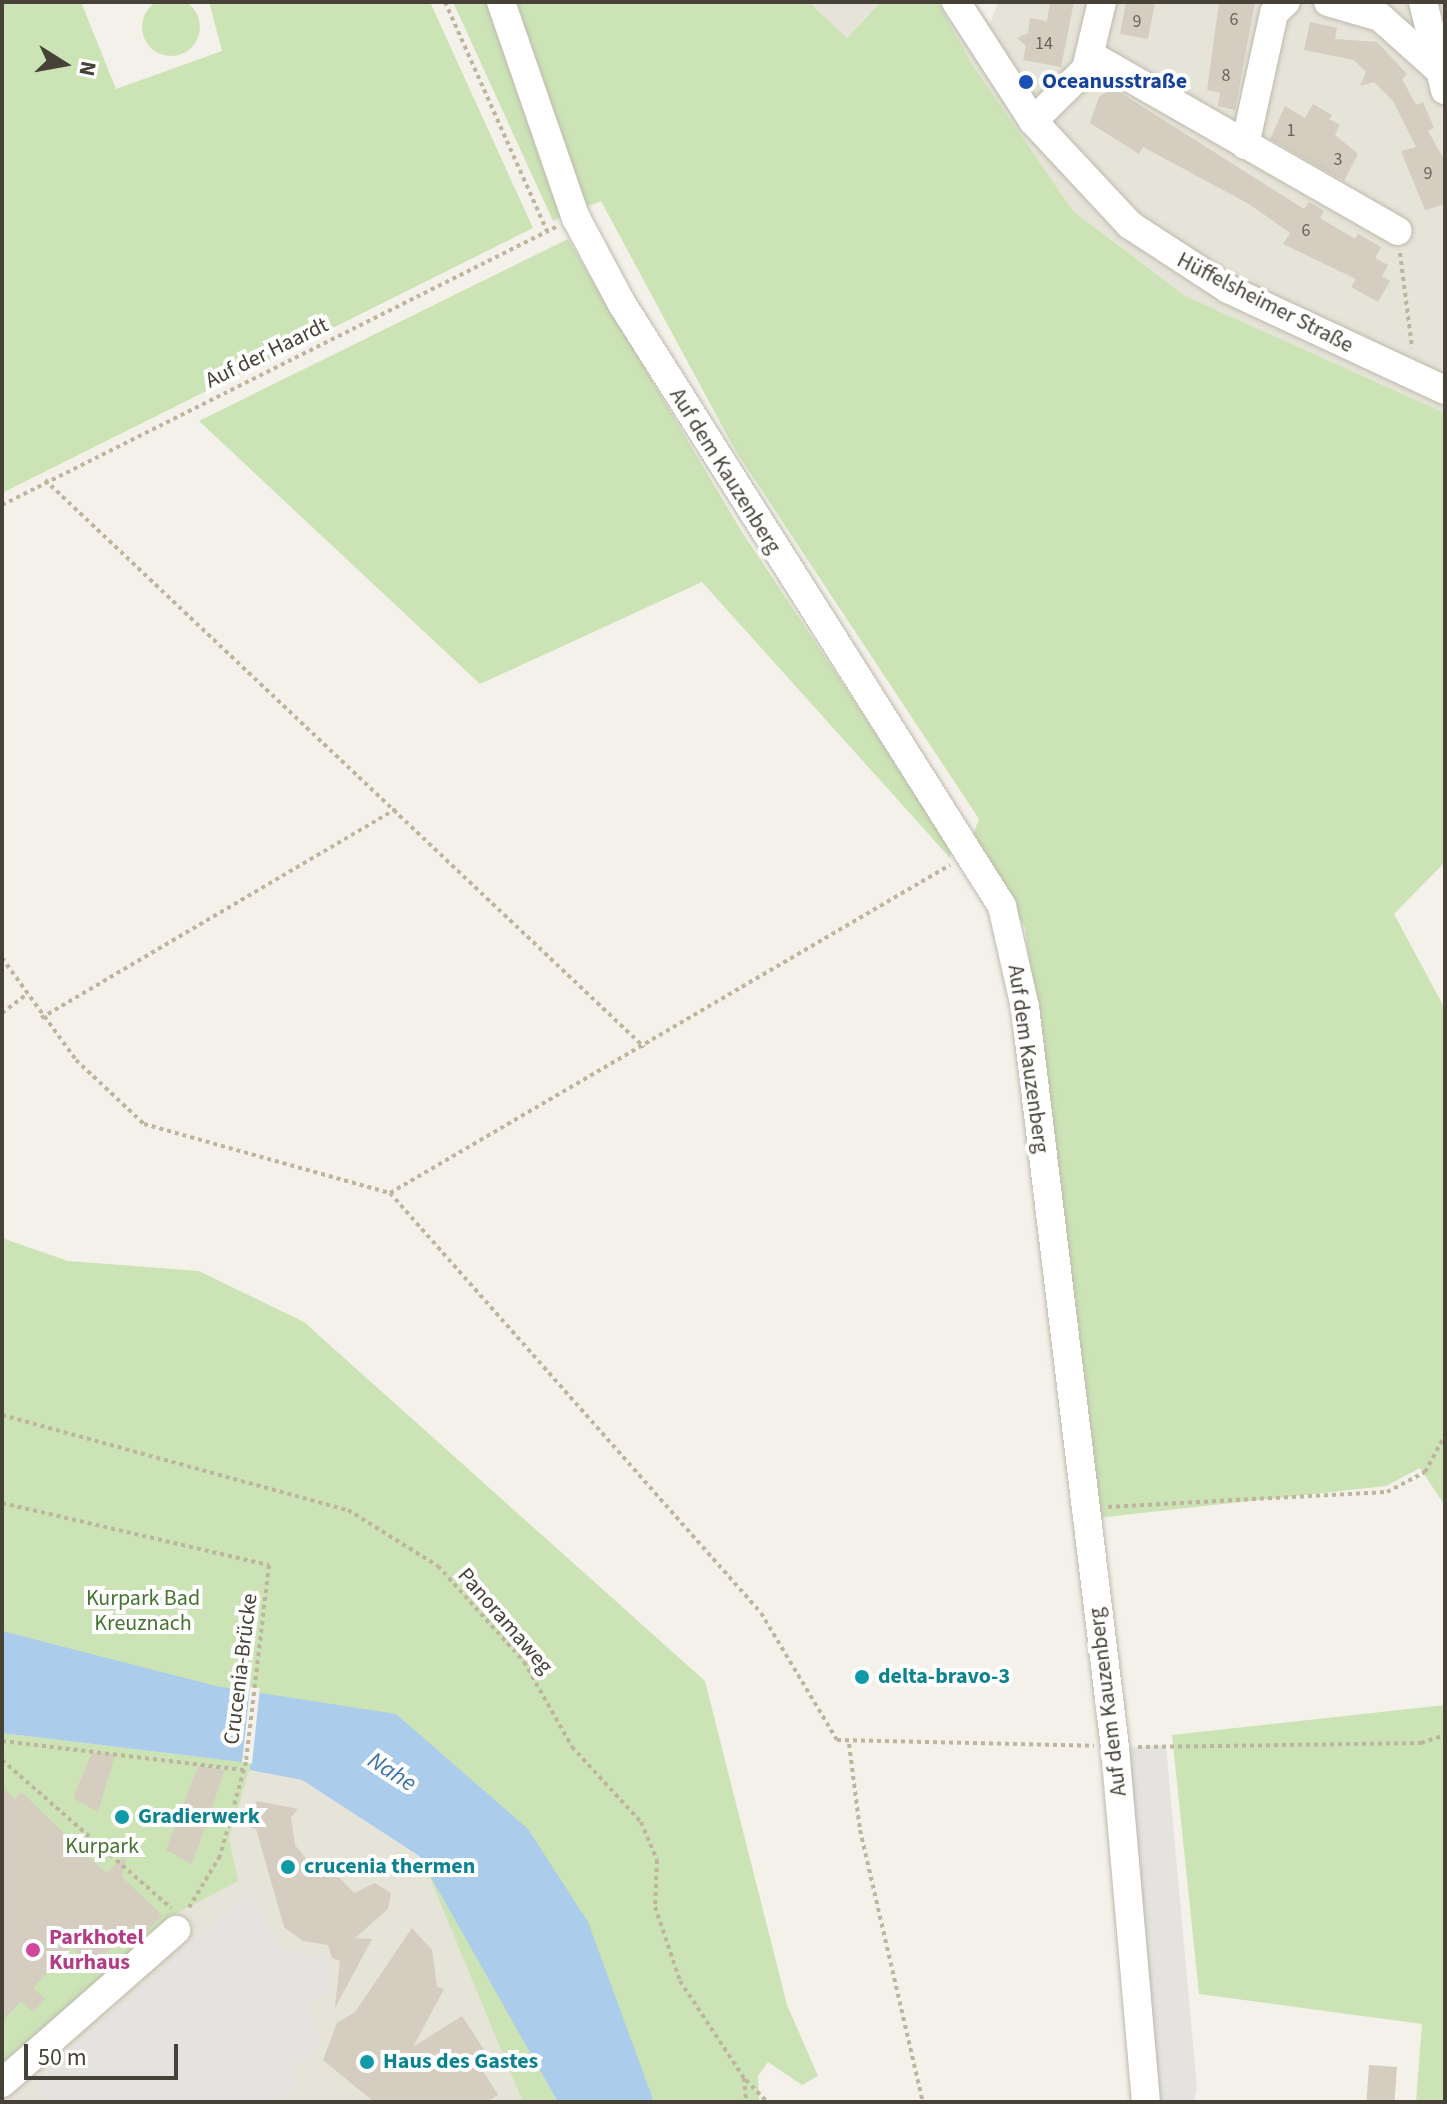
<!DOCTYPE html>
<html>
<head>
<meta charset="utf-8">
<style>
	body { margin:0 }
	#map { position:relative; width:1447px; height:2104px; overflow:hidden; background:#f3f1e9; font-family:"Source Sans 3",sans-serif }
	div>[style] { position:absolute }
	.residential>* { inset:0; background:#e6e3d8 }
	.green>* { inset:0; background:#cce3b6 }
	.round { border-radius:50% }
	.parking>* { inset:0; background:#e5e3e0 }
	.water>* { inset:0; background:#abccea }
	.pier>* { inset:0; background:#f3f1e9; transform-origin:0 0 }
	.building>* { inset:0; background:#d4cdc0; transform-origin:0 0 }
	.path>* { height:4px; margin-top:-2px; transform-origin:0; background:repeating-linear-gradient(90deg,#beb59f 0 4px,transparent 0 8px) }
	.roads { filter:drop-shadow(0 0 2px #beb9ad) drop-shadow(0 0 2px #beb9ad) }
	.minor>* { height:28px; margin:-14px; padding:0 14px; transform-origin:14px; border-radius:14px; background:#fff }
	.dots>* { width:22px; height:22px; translate:-50% -50%; box-sizing:border-box; border:4px solid #fff; border-radius:50% }
	span { translate:-50% -50%; white-space:nowrap; text-align:center; line-height:1.15; -webkit-text-stroke:8px #fff; paint-order:stroke }
	.number-label { font-size:18px; color:#6a655a }
	.number-label span { -webkit-text-stroke-width:0 }
	.transit-label { font-size:22px; color:#164399; font-weight:700 }
	.left { translate:0 -50%; text-align:left }
	.street-label { font-size:22px; color:#464238 }
	.park-label { font-size:22px; color:#457330 }
	.culture-label { font-size:22px; color:#0d838f; font-weight:700 }
	.hotel-label { font-size:22px; color:#b23c85; font-weight:700 }
	.water-label { font-size:24px; color:#3b73a9; font-style:italic }
	.frame { position:absolute; inset:0; border:4px solid #464238; pointer-events:none }
	.north { position:absolute; left:24px; top:24px; width:80px; height:80px; -webkit-text-stroke:6px #fff; paint-order:stroke; rotate:101deg; font-size:22px; font-weight:700; line-height:32px; text-align:center; color:#464238 }
	.north::after { content:''; display:block; margin:auto; width:28px; height:36px; background:#464238; clip-path:polygon(50% 0,100% 100%,50% 72%,0 100%) }
	.scale { position:absolute; left:24px; top:2044px; width:154px; height:36px; box-sizing:border-box; border:4px solid #464238; border-top:0; padding-left:10px; font-size:24px; line-height:28px; white-space:nowrap; color:#464238; -webkit-text-stroke:6px #fff; paint-order:stroke }
</style>
</head>
<body>
<div id="map">
	<div class="residential">
		<i style="clip-path:polygon(809px 2px,881px 2px,847px 38px)"></i>
		<i style="clip-path:polygon(938px 2px,975px 2px,990px 24px,998px 2px,1445px 2px,1445px 413px,1185px 296px,1073px 211px,970px 61px)"></i>
		<i style="clip-path:polygon(2px 1733px,251px 1763px,250px 1770px,302px 1780px,418px 1856px,558px 2102px,2px 2102px)"></i>
	</div>
	<div class="green">
		<i class="round" style="left:142px;top:-2px;width:58px;height:58px"></i>
		<i style="clip-path:polygon(2px 2px,81px 2px,116px 89px,222px 51px,209px 2px,430px 2px,533px 228px,2px 493px)"></i>
		<i style="clip-path:polygon(453px 2px,809px 2px,847px 38px,881px 2px,938px 2px,970px 61px,1073px 211px,1185px 296px,1445px 413px,1445px 862px,1394px 914px,1445px 1009px,1445px 1506px,1420px 1468px,1386px 1486px,1097px 1518px,1025px 927px,971px 840px,979px 819px,735px 450px,601px 201px,553px 221px)"></i>
		<i style="clip-path:polygon(568px 239px,742px 532px,952px 848px,950px 858px,702px 582px,480px 684px,199px 421px)"></i>
		<i style="clip-path:polygon(2px 1238px,68px 1261px,199px 1271px,304px 1322px,705px 1681px,787px 2005px,818px 2076px,802px 2085px,768px 2062px,758px 2076px,759px 2102px,523px 2102px,420px 1854px,317px 1780px,251px 1763px,229px 1839px,238px 1881px,177px 1913px,65px 2020px,2px 2062px,2px 1733px,208px 1758px,2px 1729px)"></i>
		<i style="clip-path:polygon(1445px 1705px,1445px 2102px,1416px 2102px,1422px 2024px,1199px 1994px,1172px 1735px)"></i>
	</div>
	<div class="parking">
		<i style="clip-path:polygon(1166px 1746px,1197px 2088px,1194px 2102px,1146px 2102px,1115px 1748px)"></i>
		<i style="clip-path:polygon(249px 1891px,280px 1948px,327px 1959px,334px 1992px,306px 2003px,321px 2044px,288px 2071px,297px 2086px,278px 2102px,47px 2102px,34px 2082px)"></i>
	</div>
	<div class="water">
		<i style="clip-path:polygon(2px 1631px,216px 1686px,396px 1714px,528px 1829px,588px 1922px,654px 2102px,558px 2102px,419px 1856px,302px 1780px,250px 1770px,250px 1763px,2px 1733px)"></i>
	</div>
	<div class="pier">
		<i style="left:250px;top:1687px;width:10px;height:76px;rotate:6deg"></i>
	</div>
	<div class="building">
		<i style="clip-path:polygon(1050px 2px,1074px 2px,1061px 67px,1023px 60px,1026px 46px,1017px 38px,1028px 33px,1030px 18px,1047px 21px)"></i>
		<i style="clip-path:polygon(1126px 2px,1155px 2px,1148px 39px,1120px 34px)"></i>
		<i style="clip-path:polygon(1219px 2px,1255px 2px,1235px 110px,1218px 106px,1220px 93px,1207px 90px)"></i>
		<i style="clip-path:polygon(1310px 22px,1337px 28px,1335px 39px,1377px 42px,1407px 74px,1402px 79px,1416px 105px,1423px 102px,1434px 128px,1428px 131px,1445px 161px,1445px 204px,1425px 210px,1401px 151px,1416px 147px,1393px 101px,1374px 82px,1360px 86px,1366px 72px,1354px 60px,1304px 50px)"></i>
		<i style="clip-path:polygon(1113px 88px,1304px 209px,1309px 202px,1324px 211px,1320px 218px,1355px 239px,1358px 234px,1381px 247px,1375px 258px,1388px 265px,1382px 276px,1390px 281px,1378px 302px,1351px 287px,1356px 279px,1283px 244px,1290px 233px,1249px 204px,1143px 147px,1139px 154px,1090px 123px,1099px 97px)"></i>
		<i style="clip-path:polygon(1313px 104px,1332px 115px,1329px 119px,1340px 125px,1335px 135px,1358px 154px,1344px 181px,1270px 139px,1285px 106px,1305px 118px)"></i>
		<i style="clip-path:polygon(92px 1752px,115px 1755px,98px 1812px,73px 1798px)"></i>
		<i style="clip-path:polygon(198px 1766px,225px 1770px,192px 1864px,166px 1850px)"></i>
		<i style="clip-path:polygon(2px 1786px,15px 1799px,21px 1792px,106px 1873px,126px 1855px,122px 1877px,162px 1915px,142px 1936px,132px 1926px,93px 1967px,72px 1947px,33px 1988px,45px 1999px,33px 2012px,21px 2001px,2px 2021px)"></i>
		<i style="clip-path:polygon(257px 1801px,298px 1809px,291px 1817px,295px 1845px,315px 1870px,338px 1876px,354px 1893px,375px 1883px,391px 1893px,388px 1909px,355px 1938px,372px 1939px,335px 2008px,340px 1961px,332px 1958px,328px 1945px,303px 1941px,284px 1927px,256px 1829px,239px 1824px)"></i>
		<i style="clip-path:polygon(412px 1928px,432px 1950px,437px 1987px,444px 1989px,413px 2047px,462px 2016px,492px 2062px,482px 2069px,498px 2095px,487px 2102px,374px 2102px,323px 2060px,337px 2023px,355px 2012px)"></i>
		<i style="left:1369px;top:2065px;width:28px;height:37px;rotate:4deg"></i>
	</div>
	<div class="path">
		<i style="left:445px;top:2px;width:251px;rotate:66deg"></i>
		<i style="left:1400px;top:253px;width:96px;rotate:82.8deg"></i>
		<i style="left:45px;top:480px;width:825px;rotate:43.43deg"></i>
		<i style="left:2px;top:505px;width:620px;rotate:-26.65deg"></i>
		<i style="left:2px;top:958px;width:126px;rotate:54deg"></i>
		<i style="left:76px;top:1060px;width:93px;rotate:43.3deg"></i>
		<i style="left:144px;top:1124px;width:255px;rotate:15.7deg"></i>
		<i style="left:390px;top:1193px;width:560px;rotate:48.54deg"></i>
		<i style="left:761px;top:1613px;width:148px;rotate:59.1deg"></i>
		<i style="left:837px;top:1740px;width:257px;rotate:1.3deg"></i>
		<i style="left:2px;top:1013px;width:30px;rotate:-37deg"></i>
		<i style="left:41px;top:1018px;width:412px;rotate:-30.5deg"></i>
		<i style="left:390px;top:1193px;width:649px;rotate:-30.36deg"></i>
		<i style="left:2px;top:1415px;width:359px;rotate:15.4deg"></i>
		<i style="left:348px;top:1510px;width:106px;rotate:31.9deg"></i>
		<i style="left:438px;top:1566px;width:129px;rotate:48.1deg"></i>
		<i style="left:524px;top:1662px;width:98px;rotate:60.5deg"></i>
		<i style="left:572px;top:1747px;width:102px;rotate:47.4deg"></i>
		<i style="left:641px;top:1822px;width:41px;rotate:67.2deg"></i>
		<i style="left:657px;top:1860px;width:47px;rotate:92.4deg"></i>
		<i style="left:655px;top:1907px;width:78px;rotate:71.3deg"></i>
		<i style="left:680px;top:1981px;width:116px;rotate:56.6deg"></i>
		<i style="left:744px;top:2078px;width:24px;rotate:85deg"></i>
		<i style="left:2px;top:1503px;width:274px;rotate:13.1deg"></i>
		<i style="left:269px;top:1565px;width:198px;rotate:96.7deg"></i>
		<i style="left:246px;top:1762px;width:98px;rotate:105.5deg"></i>
		<i style="left:220px;top:1856px;width:64px;rotate:121deg"></i>
		<i style="left:1108px;top:1507px;width:279px;rotate:-3.1deg"></i>
		<i style="left:1387px;top:1492px;width:43px;rotate:-27.8deg"></i>
		<i style="left:1425px;top:1472px;width:42px;rotate:-61.6deg"></i>
		<i style="left:2px;top:1741px;width:244px;rotate:6.8deg"></i>
		<i style="left:849px;top:1744px;width:87px;rotate:82.7deg"></i>
		<i style="left:860px;top:1830px;width:279px;rotate:77deg"></i>
		<i style="left:1138px;top:1747px;width:283px;rotate:-0.8deg"></i>
		<i style="left:1421px;top:1743px;width:25px;rotate:-18deg"></i>
		<i style="left:2px;top:1760px;width:225px;rotate:41.2deg"></i>
		<i style="left:746px;top:2080px;width:30px;rotate:46deg"></i>
	</div>
	<div class="roads">
		<div class="minor">
			<i style="left:501px;top:2px;width:229px;rotate:70.9deg"></i>
			<i style="left:576px;top:218px;width:98px;rotate:61.9deg"></i>
			<i style="left:622px;top:304px;width:712px;rotate:57.74deg"></i>
			<i style="left:1002px;top:906px;width:104px;rotate:77.2deg"></i>
			<i style="left:1025px;top:1007px;width:746px;rotate:83.07deg"></i>
			<i style="left:1115px;top:1748px;width:355px;rotate:85deg"></i>
			<i style="left:956px;top:2px;width:142px;rotate:57.1deg"></i>
			<i style="left:1033px;top:121px;width:142px;rotate:47deg"></i>
			<i style="left:1130px;top:225px;width:117px;rotate:33.1deg"></i>
			<i style="left:1228px;top:289px;width:239px;rotate:25deg"></i>
			<i style="left:1328px;top:2px;width:54px;rotate:16.1deg"></i>
			<i style="left:1380px;top:17px;width:75px;rotate:41.8deg"></i>
			<i style="left:1423px;top:2px;width:91px;rotate:76deg"></i>
			<i style="left:1092px;top:56px;width:352px;rotate:29.8deg"></i>
			<i style="left:1033px;top:121px;width:74px;rotate:-44.5deg"></i>
			<i style="left:1086px;top:69px;width:69px;rotate:-76.6deg"></i>
			<i style="left:1245px;top:145px;width:135px;rotate:-77.6deg"></i>
			<i style="left:1274px;top:13px;width:16px;rotate:-43deg"></i>
			<i style="left:2px;top:2083px;width:232px;rotate:-41.3deg"></i>
		</div>
	</div>
	<div class="dots">
		<i style="left:1026px;top:82px;background:#1a4fb4"></i>
		<i style="left:862px;top:1677px;background:#0f9aa8"></i>
		<i style="left:122px;top:1817px;background:#0f9aa8"></i>
		<i style="left:288px;top:1867px;background:#0f9aa8"></i>
		<i style="left:33px;top:1950px;background:#d1479c"></i>
		<i style="left:367px;top:2062px;background:#0f9aa8"></i>
	</div>
	<div class="number-label">
		<span style="left:1234px;top:20px">6</span>
		<span style="left:1137px;top:22px">9</span>
		<span style="left:1044px;top:44px">14</span>
		<span style="left:1226px;top:76px">8</span>
		<span style="left:1291px;top:131px">1</span>
		<span style="left:1338px;top:160px">3</span>
		<span style="left:1428px;top:174px">9</span>
		<span style="left:1306px;top:231px">6</span>
	</div>
	<div class="transit-label">
		<span class="left" style="left:1042px;top:82px">Oceanusstraße</span>
	</div>
	<div class="street-label">
		<span style="left:1265px;top:303px;rotate:27deg">Hüffelsheimer Straße</span>
		<span style="left:267px;top:353px;rotate:-26deg">Auf der Haardt</span>
		<span style="left:725px;top:471px;rotate:58deg">Auf dem Kauzenberg</span>
		<span style="left:1028px;top:1059px;rotate:82deg">Auf dem Kauzenberg</span>
		<span style="left:505px;top:1621px;rotate:49deg">Panoramaweg</span>
		<span style="left:241px;top:1669px;rotate:-83deg">Crucenia-Brücke</span>
		<span style="left:1108px;top:1702px;rotate:-97deg">Auf dem Kauzenberg</span>
	</div>
	<div class="park-label">
		<span style="left:143px;top:1611px">Kurpark Bad<br>Kreuznach</span>
		<span style="left:102px;top:1847px">Kurpark</span>
	</div>
	<div class="culture-label">
		<span class="left" style="left:878px;top:1677px">delta-bravo-3</span>
		<span class="left" style="left:138px;top:1817px">Gradierwerk</span>
		<span class="left" style="left:304px;top:1867px">crucenia thermen</span>
		<span class="left" style="left:383px;top:2062px">Haus des Gastes</span>
	</div>
	<div class="hotel-label">
		<span class="left" style="left:49px;top:1950px">Parkhotel<br>Kurhaus</span>
	</div>
	<div class="water-label">
		<span style="left:392px;top:1772px;rotate:33deg">Nahe</span>
	</div>
	<div class="frame"></div>
	<div class="north">N</div>
	<div class="scale">50 m</div>
</div>
</body>
</html>
